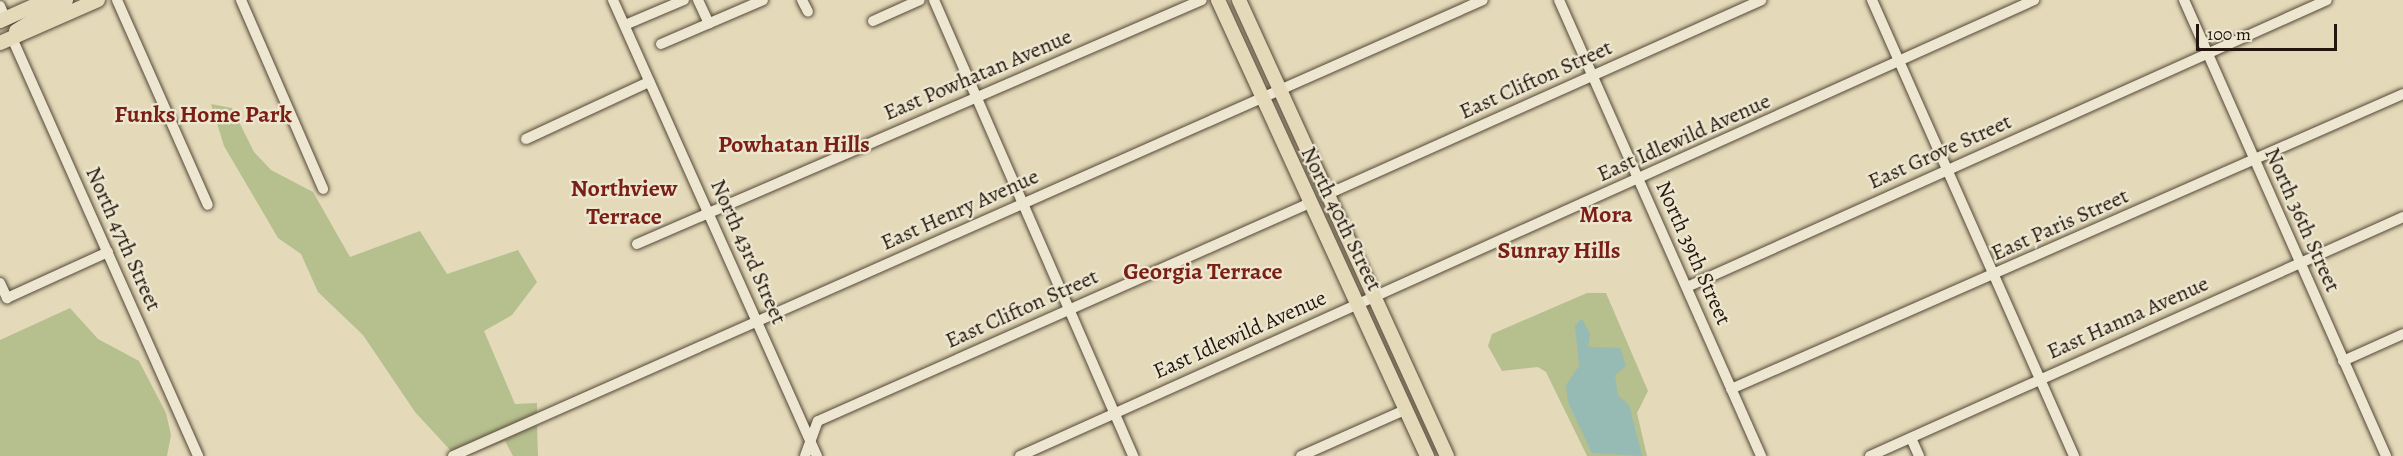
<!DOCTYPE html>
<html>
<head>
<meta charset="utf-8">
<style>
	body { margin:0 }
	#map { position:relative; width:2403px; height:456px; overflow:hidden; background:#e4dab9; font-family:Alegreya,serif }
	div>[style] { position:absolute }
	.green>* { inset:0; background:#b6bf8e }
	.water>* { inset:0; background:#96bab4 }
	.roads { filter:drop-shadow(0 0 2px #554738) drop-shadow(0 0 2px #554738) }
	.minor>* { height:10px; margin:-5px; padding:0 5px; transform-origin:5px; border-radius:5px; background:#ede7d2 }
	.major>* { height:14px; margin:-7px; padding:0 7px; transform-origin:7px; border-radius:7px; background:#e4dab9 }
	span { translate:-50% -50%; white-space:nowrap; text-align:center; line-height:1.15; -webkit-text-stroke:4.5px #ede7d2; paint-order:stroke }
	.street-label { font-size:22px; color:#25160d }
	.neighbourhood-label { font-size:24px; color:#7a1f14; font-weight:700 }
	.scale { position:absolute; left:2196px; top:24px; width:141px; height:27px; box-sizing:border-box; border:3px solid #25160d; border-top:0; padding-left:8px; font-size:18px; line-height:21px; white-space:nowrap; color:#25160d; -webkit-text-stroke:4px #ede7d2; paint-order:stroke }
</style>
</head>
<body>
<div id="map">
	<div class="green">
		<i style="clip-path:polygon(211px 104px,232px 108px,254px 152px,271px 170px,313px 192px,350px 257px,420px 231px,447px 274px,518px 250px,537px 282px,512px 315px,484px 331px,515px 404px,537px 403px,537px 413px,451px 451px,415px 412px,363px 335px,318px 292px,301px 254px,278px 238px,224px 146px)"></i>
		<i style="clip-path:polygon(1587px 293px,1606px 293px,1648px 391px,1637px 413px,1647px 456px,1587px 456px,1546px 372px,1538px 367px,1502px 371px,1488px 346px,1492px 334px)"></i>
		<i style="clip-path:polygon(70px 308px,98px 339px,139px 361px,166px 413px,171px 435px,167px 456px,0 456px,0 340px)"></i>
		<i style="clip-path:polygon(537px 425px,538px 456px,513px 456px,505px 441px,467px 456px)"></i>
	</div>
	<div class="water">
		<i style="clip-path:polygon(1582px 319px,1590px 334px,1588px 347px,1620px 348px,1626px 366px,1615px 375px,1618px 395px,1629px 405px,1642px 456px,1592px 453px,1568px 402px,1566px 385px,1579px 366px,1575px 325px)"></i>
	</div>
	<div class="roads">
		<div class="minor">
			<i style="left:117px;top:0;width:224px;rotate:66.1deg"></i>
			<i style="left:241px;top:0;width:206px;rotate:66.5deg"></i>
			<i style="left:613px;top:0;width:500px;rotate:65.9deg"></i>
			<i style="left:698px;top:0;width:26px;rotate:65deg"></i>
			<i style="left:802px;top:0;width:13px;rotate:63deg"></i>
			<i style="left:934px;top:0;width:498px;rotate:66.4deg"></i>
			<i style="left:1559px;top:0;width:499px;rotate:66.1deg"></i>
			<i style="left:1872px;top:0;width:499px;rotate:66.1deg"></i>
			<i style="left:2184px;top:0;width:499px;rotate:66.1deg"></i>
			<i style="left:0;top:6px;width:13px;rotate:67deg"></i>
			<i style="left:873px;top:21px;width:51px;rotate:-24.1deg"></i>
			<i style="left:625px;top:25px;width:64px;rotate:-23deg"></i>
			<i style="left:12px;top:38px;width:458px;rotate:66deg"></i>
			<i style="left:661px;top:44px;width:111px;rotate:-23.3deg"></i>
			<i style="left:526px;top:139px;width:136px;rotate:-24.9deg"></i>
			<i style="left:1326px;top:195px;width:477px;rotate:-24.1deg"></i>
			<i style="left:637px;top:244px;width:615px;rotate:-23.36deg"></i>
			<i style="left:0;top:283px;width:17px;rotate:65deg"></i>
			<i style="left:7px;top:298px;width:111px;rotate:-24.5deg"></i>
			<i style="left:1687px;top:287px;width:701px;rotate:-24.15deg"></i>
			<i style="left:2343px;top:361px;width:66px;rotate:-24.2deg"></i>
			<i style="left:1731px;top:389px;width:734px;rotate:-23.7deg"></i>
			<i style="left:1911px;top:438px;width:20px;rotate:66deg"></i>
			<i style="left:453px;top:456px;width:1126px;rotate:-23.88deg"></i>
			<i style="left:805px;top:456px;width:37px;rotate:-70deg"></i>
			<i style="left:818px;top:421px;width:538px;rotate:-23.9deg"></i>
			<i style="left:1020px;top:456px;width:1112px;rotate:-24.21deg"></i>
			<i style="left:1301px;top:456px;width:116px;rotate:-23.9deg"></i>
			<i style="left:1870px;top:456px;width:584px;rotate:-24.15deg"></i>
		</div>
		<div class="major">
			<i style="left:1218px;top:0;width:502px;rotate:65.38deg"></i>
			<i style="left:1239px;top:0;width:501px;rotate:65.48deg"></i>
			<i style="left:0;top:21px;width:51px;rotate:-24.1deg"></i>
			<i style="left:16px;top:31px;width:59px;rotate:-31.8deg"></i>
			<i style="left:0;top:43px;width:107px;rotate:-23.7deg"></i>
		</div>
	</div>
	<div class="street-label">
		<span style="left:978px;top:75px;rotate:-23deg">East Powhatan Avenue</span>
		<span style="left:1536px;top:80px;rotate:-24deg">East Clifton Street</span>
		<span style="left:1684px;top:138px;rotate:-24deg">East Idlewild Avenue</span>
		<span style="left:1940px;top:152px;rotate:-24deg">East Grove Street</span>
		<span style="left:960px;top:210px;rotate:-24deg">East Henry Avenue</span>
		<span style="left:1341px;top:219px;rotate:64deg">North 40th Street</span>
		<span style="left:2302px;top:220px;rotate:66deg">North 36th Street</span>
		<span style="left:2060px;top:225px;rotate:-24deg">East Paris Street</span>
		<span style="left:123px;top:239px;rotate:66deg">North 47th Street</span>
		<span style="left:748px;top:252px;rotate:66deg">North 43rd Street</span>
		<span style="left:1693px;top:253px;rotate:66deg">North 39th Street</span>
		<span style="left:1022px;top:309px;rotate:-24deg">East Clifton Street</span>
		<span style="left:2128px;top:318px;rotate:-24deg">East Hanna Avenue</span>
		<span style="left:1240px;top:335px;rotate:-24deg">East Idlewild Avenue</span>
	</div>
	<div class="neighbourhood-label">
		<span style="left:203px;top:115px">Funks Home Park</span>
		<span style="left:794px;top:145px">Powhatan Hills</span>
		<span style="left:624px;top:203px">Northview<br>Terrace</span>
		<span style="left:1606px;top:215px">Mora</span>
		<span style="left:1559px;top:251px">Sunray Hills</span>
		<span style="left:1203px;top:272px">Georgia Terrace</span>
	</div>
	<div class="scale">100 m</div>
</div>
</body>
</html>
